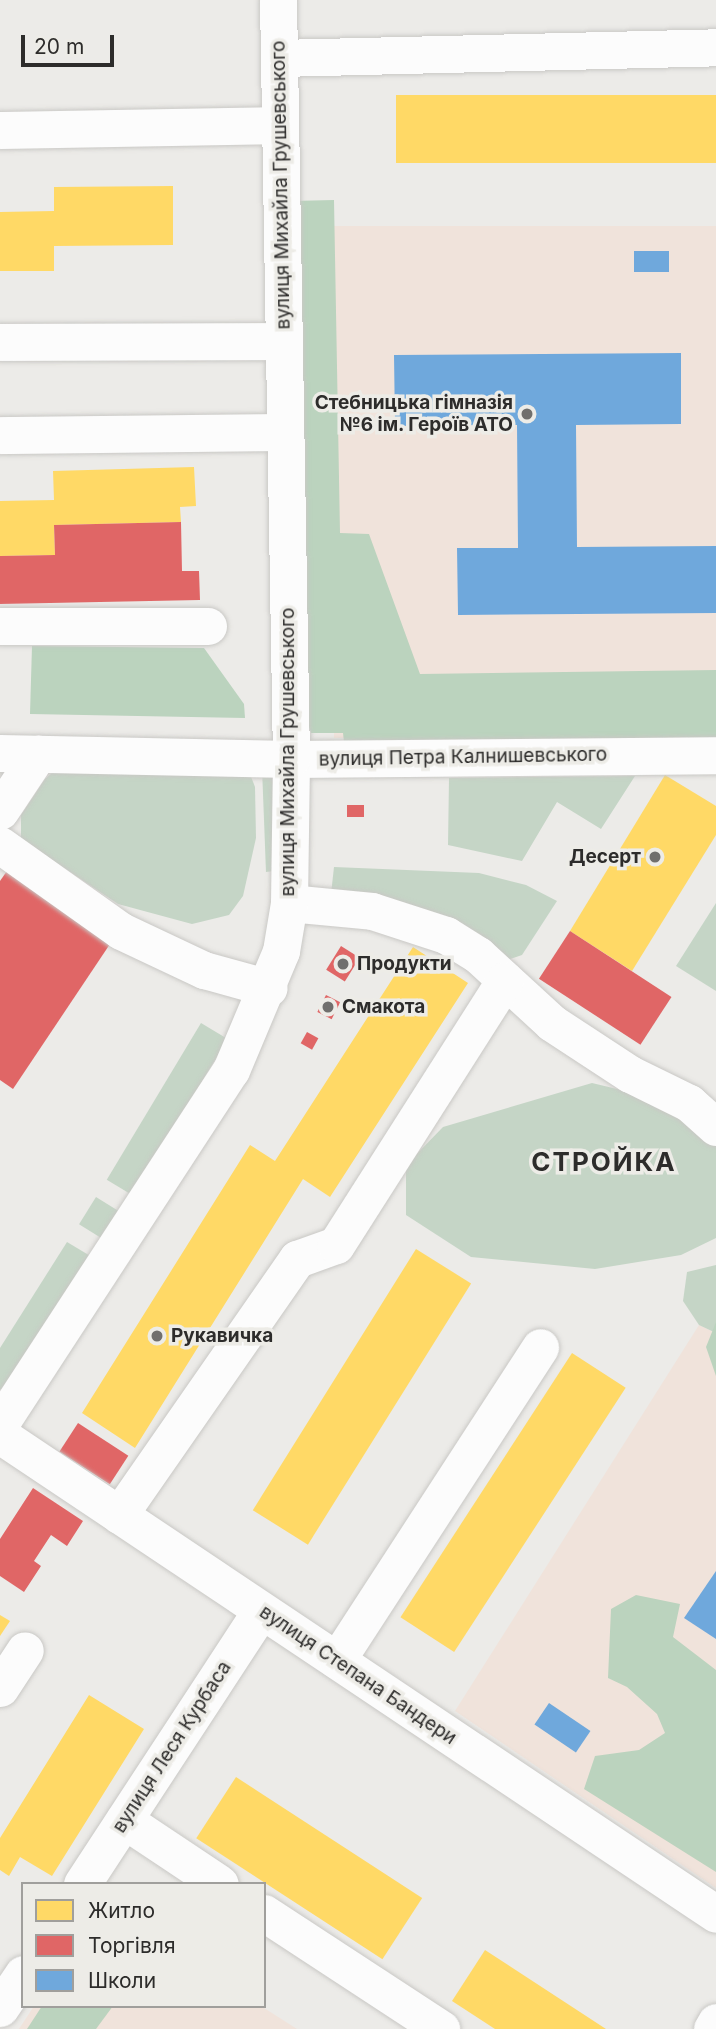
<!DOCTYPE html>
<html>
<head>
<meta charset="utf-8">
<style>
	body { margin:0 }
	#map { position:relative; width:716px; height:2029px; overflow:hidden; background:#ecebe8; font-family:Inter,sans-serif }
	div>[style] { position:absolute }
	.education>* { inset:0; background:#f0e3db; transform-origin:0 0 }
	.green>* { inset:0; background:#c5d5c6; transform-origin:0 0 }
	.forest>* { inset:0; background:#bbd3be }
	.homes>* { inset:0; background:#ffd966; transform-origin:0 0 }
	.shops>* { inset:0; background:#e06666; transform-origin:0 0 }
	.schools>* { inset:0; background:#6fa8dc; transform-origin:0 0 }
	.roads { filter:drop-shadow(0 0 2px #c9c8c5) drop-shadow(0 0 2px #c9c8c5) }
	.minor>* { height:37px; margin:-18.5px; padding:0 18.5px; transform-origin:18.5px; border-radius:18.5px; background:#fcfcfc }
	.dots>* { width:19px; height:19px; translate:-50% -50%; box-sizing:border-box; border:4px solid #edece7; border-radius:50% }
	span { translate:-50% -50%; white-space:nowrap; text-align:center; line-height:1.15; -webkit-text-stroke:7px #edece7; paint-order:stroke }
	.street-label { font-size:19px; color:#2d2c2b }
	.poi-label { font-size:19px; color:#2d2c2b; font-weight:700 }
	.right { translate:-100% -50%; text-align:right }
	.left { translate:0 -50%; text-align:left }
	.district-label { font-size:26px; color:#2d2c2b; font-weight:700; letter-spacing:2px }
	.legend { position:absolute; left:21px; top:1882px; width:245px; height:126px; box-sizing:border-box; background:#edece7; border:2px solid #a09f9c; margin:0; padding:9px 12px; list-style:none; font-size:21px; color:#2d2c2b }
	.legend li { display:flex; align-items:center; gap:14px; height:35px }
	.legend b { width:35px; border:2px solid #a09f9c }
	.scale { position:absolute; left:21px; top:35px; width:93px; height:32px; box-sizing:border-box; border:4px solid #2d2c2b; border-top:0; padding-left:9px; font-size:21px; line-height:24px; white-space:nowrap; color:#2d2c2b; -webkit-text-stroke:5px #edece7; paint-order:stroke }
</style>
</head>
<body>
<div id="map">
	<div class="education">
		<i style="left:716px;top:226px;width:512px;height:382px;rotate:90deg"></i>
		<i style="clip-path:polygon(699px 1325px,716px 1333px,716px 1888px,455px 1711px)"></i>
		<i style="clip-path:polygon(34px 2006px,261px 2006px,297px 2029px,19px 2029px)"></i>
	</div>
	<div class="green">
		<i style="clip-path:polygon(247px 766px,255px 787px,256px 838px,243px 896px,229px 915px,192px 924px,118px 904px,21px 839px,21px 815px,45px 779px,59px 767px)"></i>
		<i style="clip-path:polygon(262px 768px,273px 774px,274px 871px,266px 872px)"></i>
		<i style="clip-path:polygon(635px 776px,601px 829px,557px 802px,522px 861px,448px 845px,449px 778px)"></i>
		<i style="clip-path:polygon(334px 867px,479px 873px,526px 885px,557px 901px,522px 955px,507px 960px,331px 894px)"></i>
		<i style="clip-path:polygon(716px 903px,716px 991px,676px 966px)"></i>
		<i style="left:201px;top:1023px;width:31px;height:183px;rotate:31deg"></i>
		<i style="clip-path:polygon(592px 1083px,667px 1101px,716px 1139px,716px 1238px,681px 1255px,595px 1269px,471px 1257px,406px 1215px,406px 1165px,443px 1127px)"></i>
		<i style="left:96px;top:1197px;width:28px;height:32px;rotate:32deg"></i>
		<i style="clip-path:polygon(67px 1242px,92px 1257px,6px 1393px,0 1389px,0 1348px)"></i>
		<i style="clip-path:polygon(716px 1265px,716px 1333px,699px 1325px,683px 1301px,687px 1272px)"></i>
	</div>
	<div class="forest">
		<i style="clip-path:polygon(334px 200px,340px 533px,369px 534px,420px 674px,716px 670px,716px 738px,344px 742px,343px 733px,311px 733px,303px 708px,291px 201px)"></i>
		<i style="clip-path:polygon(32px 646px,204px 648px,244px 704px,245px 718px,30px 714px)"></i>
		<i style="clip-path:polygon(716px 1322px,716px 1376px,706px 1347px)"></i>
		<i style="clip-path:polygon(636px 1595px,680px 1604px,673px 1637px,716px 1670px,716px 1872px,584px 1789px,595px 1756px,639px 1750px,665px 1733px,657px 1714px,627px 1687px,608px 1678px,611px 1609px)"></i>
		<i style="clip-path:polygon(42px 2006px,113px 2006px,96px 2029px,27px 2029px)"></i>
	</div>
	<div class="homes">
		<i style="left:716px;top:95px;width:68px;height:320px;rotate:90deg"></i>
		<i style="clip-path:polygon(173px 186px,173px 245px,54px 246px,54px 271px,0 271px,0 212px,54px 211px,54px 187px)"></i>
		<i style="clip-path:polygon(194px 467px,196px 506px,180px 507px,181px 522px,54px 525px,55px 555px,0 556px,0 501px,54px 500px,53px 471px)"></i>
		<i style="clip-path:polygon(665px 775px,716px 806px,716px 835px,632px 971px,570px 931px)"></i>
		<i style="clip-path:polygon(413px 947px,468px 983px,330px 1197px,303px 1179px,135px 1448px,82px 1413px,250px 1145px,275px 1161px)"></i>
		<i style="left:416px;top:1249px;width:65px;height:308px;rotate:32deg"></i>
		<i style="left:572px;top:1353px;width:64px;height:315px;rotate:33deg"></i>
		<i style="clip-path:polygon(0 1615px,10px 1621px,0 1636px)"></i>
		<i style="clip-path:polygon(89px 1695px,144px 1729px,52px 1876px,20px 1857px,9px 1876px,0 1870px,0 1838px)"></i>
		<i style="left:236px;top:1777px;width:222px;height:73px;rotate:33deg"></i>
		<i style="clip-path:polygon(485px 1950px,606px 2029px,495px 2029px,452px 2001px)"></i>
	</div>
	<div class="shops">
		<i style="clip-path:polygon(181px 522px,182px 571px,199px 571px,200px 600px,0 604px,0 556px,55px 555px,54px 525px)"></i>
		<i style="left:347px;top:805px;width:17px;height:12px"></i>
		<i style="clip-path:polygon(7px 871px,112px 941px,13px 1089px,0 1080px,0 881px)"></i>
		<i style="left:570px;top:931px;width:121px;height:57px;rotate:33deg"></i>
		<i style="left:341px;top:946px;width:22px;height:28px;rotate:32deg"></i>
		<i style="left:326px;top:995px;width:16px;height:19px;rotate:27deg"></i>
		<i style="left:307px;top:1032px;width:13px;height:13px;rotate:29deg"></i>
		<i style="left:78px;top:1423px;width:60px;height:34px;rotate:33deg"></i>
		<i style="clip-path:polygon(33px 1488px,83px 1521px,67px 1546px,51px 1535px,34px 1561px,41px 1566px,24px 1592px,0 1576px,0 1539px)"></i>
	</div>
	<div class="schools">
		<i style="left:634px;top:251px;width:35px;height:21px"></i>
		<i style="clip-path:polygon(681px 353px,681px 424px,576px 425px,577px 547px,716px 546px,716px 613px,458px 615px,457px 548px,518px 548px,517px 425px,395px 426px,394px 355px)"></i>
		<i style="clip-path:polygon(716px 1571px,716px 1639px,684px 1618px)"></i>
		<i style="left:549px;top:1703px;width:50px;height:26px;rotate:34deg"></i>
	</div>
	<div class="roads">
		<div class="minor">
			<i style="left:279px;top:58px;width:437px;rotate:-1.4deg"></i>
			<i style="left:0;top:130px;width:280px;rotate:-1deg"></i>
			<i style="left:0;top:342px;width:284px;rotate:-0.2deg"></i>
			<i style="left:0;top:435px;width:285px;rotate:-0.6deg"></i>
			<i style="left:0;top:626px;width:208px"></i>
			<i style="left:0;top:753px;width:291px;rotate:1.2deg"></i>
			<i style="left:291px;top:759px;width:425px;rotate:-0.5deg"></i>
			<i style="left:0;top:811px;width:69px;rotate:-56.3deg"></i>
			<i style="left:0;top:845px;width:148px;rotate:35.4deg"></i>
			<i style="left:121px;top:931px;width:92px;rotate:25.2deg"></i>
			<i style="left:204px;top:970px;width:67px;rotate:15.5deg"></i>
			<i style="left:289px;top:903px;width:83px;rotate:5.5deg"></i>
			<i style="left:372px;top:911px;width:78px;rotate:18deg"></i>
			<i style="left:446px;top:935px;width:38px;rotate:32deg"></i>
			<i style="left:478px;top:955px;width:100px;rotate:42.6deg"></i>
			<i style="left:552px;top:1023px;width:93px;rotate:33.2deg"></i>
			<i style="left:630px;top:1074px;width:66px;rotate:26.2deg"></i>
			<i style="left:689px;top:1103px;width:36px;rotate:42deg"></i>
			<i style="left:0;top:1424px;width:423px;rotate:-56.9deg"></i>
			<i style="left:231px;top:1070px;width:129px;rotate:-67.2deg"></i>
			<i style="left:281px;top:951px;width:49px;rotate:-80.5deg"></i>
			<i style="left:289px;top:903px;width:144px;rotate:-89.2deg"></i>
			<i style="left:291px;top:759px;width:759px;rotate:-90.98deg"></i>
			<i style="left:0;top:1435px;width:861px;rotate:33.78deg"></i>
			<i style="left:119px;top:1515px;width:312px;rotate:-55.2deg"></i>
			<i style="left:297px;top:1259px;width:41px;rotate:-19.7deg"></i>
			<i style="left:336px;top:1245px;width:314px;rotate:-57.5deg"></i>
			<i style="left:337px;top:1660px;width:373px;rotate:-57deg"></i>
			<i style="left:0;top:1688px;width:45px;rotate:-56.7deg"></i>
			<i style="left:124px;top:1820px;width:115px;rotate:33.7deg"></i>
			<i style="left:82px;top:1884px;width:327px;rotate:-56.8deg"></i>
			<i style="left:264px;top:1913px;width:212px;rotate:33.2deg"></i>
			<i style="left:0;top:2008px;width:41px;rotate:-55.9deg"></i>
			<i style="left:712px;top:2029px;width:8px;rotate:-60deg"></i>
		</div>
	</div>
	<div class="dots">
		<i style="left:527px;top:414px;background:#706f6d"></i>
		<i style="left:655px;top:857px;background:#706f6d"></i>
		<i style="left:343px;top:964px;background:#706f6d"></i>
		<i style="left:328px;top:1007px;background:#706f6d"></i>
		<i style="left:157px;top:1336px;background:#706f6d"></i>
	</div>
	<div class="street-label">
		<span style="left:281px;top:185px;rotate:-91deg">вулиця Михайла Грушевського</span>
		<span style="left:288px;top:752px;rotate:-90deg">вулиця Михайла Грушевського</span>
		<span style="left:463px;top:757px;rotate:-1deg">вулиця Петра Калнишевського</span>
		<span style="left:358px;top:1675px;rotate:34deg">вулиця Степана Бандери</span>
		<span style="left:172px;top:1747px;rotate:-57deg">вулиця Леся Курбаса</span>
	</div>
	<div class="poi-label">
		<span class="right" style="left:513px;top:414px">Стебницька гімназія<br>№6 ім. Героїв АТО</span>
		<span class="right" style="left:641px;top:857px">Десерт</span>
		<span class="left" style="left:357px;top:964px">Продукти</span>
		<span class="left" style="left:342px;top:1007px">Смакота</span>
		<span class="left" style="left:171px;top:1336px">Рукавичка</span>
	</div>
	<div class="district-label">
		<span style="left:604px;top:1162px">СТРОЙКА</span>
	</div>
	<ul class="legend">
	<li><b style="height:19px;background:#ffd966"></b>Житло</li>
	<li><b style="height:19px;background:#e06666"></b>Торгівля</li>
	<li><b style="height:19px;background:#6fa8dc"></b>Школи</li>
	</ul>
	<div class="scale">20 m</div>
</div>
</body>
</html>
